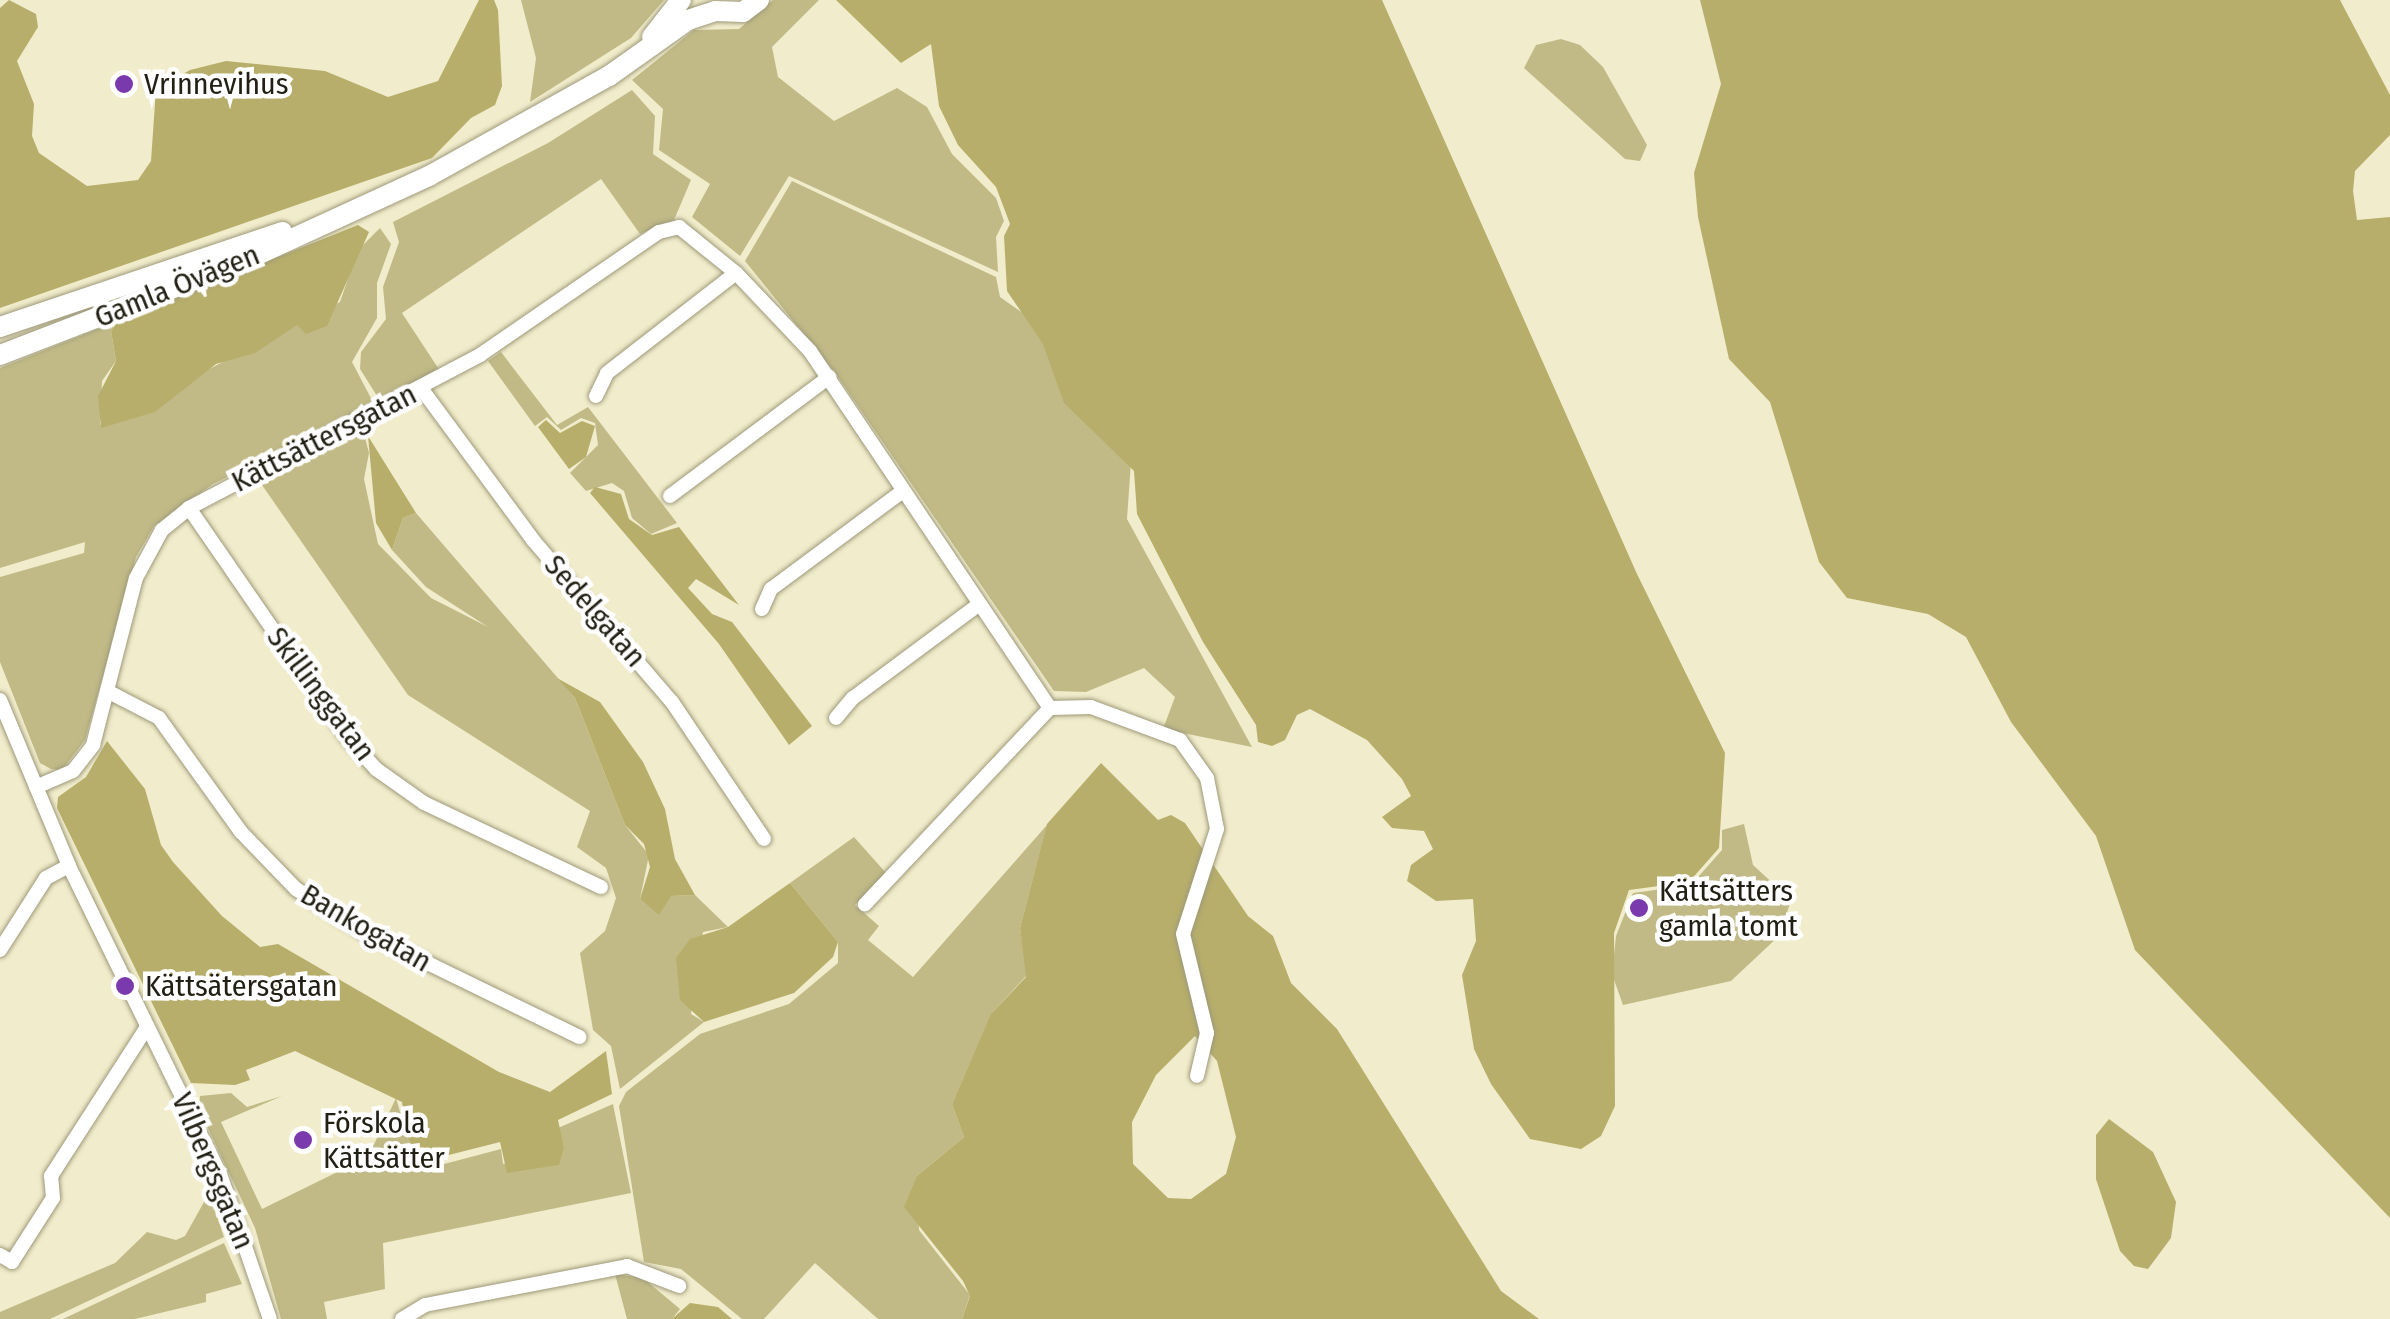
<!DOCTYPE html>
<html>
<head>
<meta charset="utf-8">
<style>
	body { margin:0 }
	#map { position:relative; width:2390px; height:1319px; overflow:hidden; background:#f1eccb; font-family:"Fira Sans Condensed",sans-serif }
	div>[style] { position:absolute }
	.green>* { inset:0; background:#c1ba87 }
	.forest>* { inset:0; background:#b7ae6b }
	.roads { filter:drop-shadow(0 0 2px #9d997a) drop-shadow(0 0 2px #9d997a) }
	.street>* { height:14px; margin:-7px; padding:0 7px; transform-origin:7px; border-radius:7px; background:#fff }
	.secondary>* { height:20px; margin:-10px; padding:0 10px; transform-origin:10px; border-radius:10px; background:#fff }
	.dots>* { width:28px; height:28px; translate:-50% -50%; box-sizing:border-box; border:5px solid #fff; border-radius:50% }
	span { translate:-50% -50%; white-space:nowrap; text-align:center; line-height:1.15; -webkit-text-stroke:9px #fff; paint-order:stroke }
	.poi-label { font-size:30px; color:#222014 }
	.left { translate:0 -50%; text-align:left }
	.street-label { font-size:30px; color:#222014 }
</style>
</head>
<body>
<div id="map">
	<div class="green">
		<i style="clip-path:polygon(521px 0,664px 0,631px 38px,530px 102px,536px 58px)"></i>
		<i style="clip-path:polygon(773px 0,819px 0,772px 47px,778px 77px,834px 121px,897px 88px,927px 107px,952px 154px,996px 198px,1004px 221px,996px 237px,998px 272px,789px 176px,740px 256px,692px 217px,710px 184px,659px 150px,663px 109px,632px 80px,694px 30px,739px 29px)"></i>
		<i style="clip-path:polygon(1561px 39px,1580px 45px,1603px 67px,1647px 145px,1640px 161px,1625px 159px,1524px 68px,1536px 45px)"></i>
		<i style="clip-path:polygon(632px 90px,655px 116px,653px 154px,691px 180px,674px 220px,640px 234px,601px 179px,402px 313px,440px 371px,379px 399px,360px 369px,361px 352px,386px 319px,383px 287px,399px 242px,393px 222px,548px 143px)"></i>
		<i style="clip-path:polygon(792px 181px,996px 277px,1000px 297px,1031px 319px,1131px 462px,1127px 519px,1252px 747px,1163px 729px,1175px 697px,1144px 668px,1086px 692px,1054px 691px,836px 374px,745px 261px)"></i>
		<i style="clip-path:polygon(380px 228px,391px 244px,377px 283px,377px 318px,352px 362px,374px 404px,213px 484px,154px 526px,136px 557px,85px 740px,62px 770px,51px 769px,40px 763px,0 662px,0 577px,84px 553px,85px 542px,0 568px,0 368px,118px 321px,111px 331px,116px 361px,102px 381px,100px 425px,340px 302px,358px 250px)"></i>
		<i style="clip-path:polygon(501px 352px,557px 425px,588px 407px,677px 523px,651px 534px,632px 518px,624px 491px,612px 483px,586px 491px,570px 473px,598px 445px,595px 423px,581px 418px,561px 430px,547px 417px,535px 426px,488px 361px)"></i>
		<i style="clip-path:polygon(363px 430px,369px 453px,364px 479px,378px 544px,431px 598px,488px 627px,426px 587px,392px 550px,403px 518px,416px 513px,575px 698px,625px 825px,649px 855px,640px 899px,659px 914px,670px 896px,695px 895px,728px 927px,703px 932px,691px 1014px,704px 1022px,620px 1089px,611px 1046px,593px 1030px,580px 953px,605px 931px,616px 898px,606px 868px,577px 847px,590px 811px,408px 695px,262px 485px)"></i>
		<i style="clip-path:polygon(1744px 824px,1753px 865px,1791px 900px,1780px 935px,1731px 981px,1623px 1005px,1612px 974px,1616px 936px,1633px 893px,1691px 885px,1722px 850px,1722px 830px)"></i>
		<i style="clip-path:polygon(1047px 825px,1020px 928px,1027px 975px,992px 1013px,952px 1104px,964px 1137px,917px 1176px,919px 1230px,970px 1295px,962px 1319px,878px 1319px,815px 1263px,764px 1319px,742px 1319px,681px 1269px,644px 1262px,619px 1106px,626px 1092px,700px 1034px,789px 1004px,838px 963px,838px 942px,790px 883px,854px 837px,886px 873px,855px 905px,879px 926px,868px 940px,913px 977px)"></i>
		<i style="clip-path:polygon(231px 1093px,247px 1107px,282px 1096px,221px 1122px,262px 1209px,368px 1157px,396px 1098px,408px 1139px,429px 1168px,501px 1149px,503px 1164px,564px 1147px,558px 1128px,613px 1104px,631px 1193px,383px 1243px,385px 1289px,324px 1302px,327px 1319px,281px 1319px,255px 1228px,199px 1109px,200px 1096px)"></i>
		<i style="clip-path:polygon(209px 1193px,224px 1237px,50px 1319px,0 1319px,0 1312px,115px 1263px,147px 1232px,176px 1240px,185px 1236px)"></i>
		<i style="clip-path:polygon(224px 1243px,242px 1284px,206px 1294px,206px 1302px,135px 1319px,63px 1319px)"></i>
		<i style="clip-path:polygon(615px 1274px,643px 1278px,680px 1309px,672px 1319px,627px 1319px)"></i>
	</div>
	<div class="forest">
		<i style="clip-path:polygon(9px 0,36px 14px,38px 27px,17px 61px,34px 104px,32px 136px,39px 153px,87px 186px,138px 180px,151px 161px,156px 89px,190px 70px,226px 61px,325px 71px,388px 97px,438px 81px,479px 0,494px 0,498px 10px,502px 86px,495px 105px,471px 118px,432px 158px,0 308px,0 8px)"></i>
		<i style="clip-path:polygon(836px 0,1382px 0,1637px 574px,1725px 753px,1719px 848px,1689px 882px,1629px 890px,1614px 933px,1615px 1106px,1601px 1136px,1581px 1149px,1530px 1139px,1491px 1084px,1474px 1049px,1462px 975px,1476px 941px,1473px 899px,1436px 901px,1407px 881px,1411px 865px,1433px 849px,1424px 831px,1392px 828px,1382px 817px,1411px 796px,1402px 779px,1367px 740px,1310px 709px,1297px 715px,1285px 740px,1272px 746px,1258px 742px,1256px 725px,1203px 642px,1137px 514px,1134px 471px,1064px 403px,1043px 344px,1007px 291px,1004px 236px,1010px 224px,996px 187px,958px 145px,939px 106px,931px 44px,901px 63px)"></i>
		<i style="clip-path:polygon(1700px 0,2340px 0,2390px 95px,2390px 135px,2355px 171px,2353px 191px,2357px 220px,2390px 217px,2390px 1218px,2135px 950px,2096px 836px,2011px 722px,1966px 637px,1928px 614px,1847px 598px,1819px 562px,1770px 402px,1729px 359px,1698px 217px,1694px 173px,1721px 84px)"></i>
		<i style="clip-path:polygon(358px 225px,369px 232px,327px 326px,306px 334px,297px 325px,255px 353px,216px 364px,155px 412px,101px 428px,98px 396px,116px 361px,111px 331px,118px 321px)"></i>
		<i style="clip-path:polygon(546px 420px,560px 433px,582px 421px,595px 426px,586px 457px,569px 469px,538px 427px)"></i>
		<i style="clip-path:polygon(368px 436px,416px 513px,403px 518px,392px 550px,376px 523px)"></i>
		<i style="clip-path:polygon(595px 487px,621px 494px,629px 519px,652px 535px,679px 527px,739px 605px,696px 579px,688px 588px,712px 614px,732px 622px,812px 726px,789px 745px,719px 644px,590px 493px)"></i>
		<i style="clip-path:polygon(557px 678px,600px 702px,643px 762px,665px 809px,675px 859px,695px 895px,671px 896px,659px 915px,640px 899px,650px 867px,644px 844px,625px 825px,575px 698px)"></i>
		<i style="clip-path:polygon(107px 741px,145px 789px,161px 845px,173px 862px,222px 916px,260px 947px,278px 944px,499px 1072px,550px 1092px,606px 1051px,612px 1094px,558px 1120px,564px 1147px,559px 1165px,507px 1173px,500px 1142px,425px 1161px,408px 1139px,402px 1102px,295px 1051px,246px 1070px,250px 1080px,235px 1085px,191px 1083px,57px 808px,58px 797px,86px 777px)"></i>
		<i style="clip-path:polygon(evenodd,1101px 763px,1158px 820px,1171px 815px,1185px 823px,1248px 916px,1273px 936px,1291px 983px,1337px 1029px,1501px 1291px,1539px 1319px,962px 1319px,970px 1296px,963px 1281px,904px 1207px,917px 1176px,964px 1137px,952px 1104px,991px 1014px,1026px 977px,1020px 928px,1047px 824px,1101px 763px,1195px 1036px,1217px 1061px,1236px 1137px,1226px 1174px,1191px 1199px,1168px 1198px,1133px 1164px,1132px 1122px,1156px 1075px,1195px 1036px)"></i>
		<i style="clip-path:polygon(790px 883px,838px 942px,833px 957px,794px 993px,704px 1022px,680px 1000px,676px 958px,690px 939px,728px 927px)"></i>
		<i style="clip-path:polygon(2109px 1119px,2153px 1152px,2176px 1202px,2171px 1238px,2148px 1269px,2134px 1266px,2120px 1251px,2096px 1179px,2096px 1135px)"></i>
		<i style="clip-path:polygon(690px 1303px,718px 1307px,732px 1319px,672px 1319px)"></i>
	</div>
	<div class="roads">
		<div class="street">
			<i style="left:421px;top:388px;width:189px;rotate:53.6deg"></i>
			<i style="left:533px;top:540px;width:213px;rotate:49.4deg"></i>
			<i style="left:672px;top:702px;width:165px;rotate:56.1deg"></i>
			<i style="left:596px;top:396px;width:25px;rotate:-64deg"></i>
			<i style="left:607px;top:373px;width:163px;rotate:-37.8deg"></i>
			<i style="left:670px;top:496px;width:199px;rotate:-36.8deg"></i>
			<i style="left:189px;top:508px;width:277px;rotate:55.4deg"></i>
			<i style="left:346px;top:736px;width:45px;rotate:47.7deg"></i>
			<i style="left:376px;top:769px;width:59px;rotate:35.3deg"></i>
			<i style="left:424px;top:803px;width:196px;rotate:25.4deg"></i>
			<i style="left:762px;top:609px;width:22px;rotate:-66deg"></i>
			<i style="left:771px;top:589px;width:164px;rotate:-36.6deg"></i>
			<i style="left:107px;top:691px;width:59px;rotate:27.4deg"></i>
			<i style="left:159px;top:718px;width:140px;rotate:54.3deg"></i>
			<i style="left:241px;top:832px;width:79px;rotate:46deg"></i>
			<i style="left:296px;top:889px;width:78px;rotate:32.5deg"></i>
			<i style="left:362px;top:931px;width:242px;rotate:26deg"></i>
			<i style="left:0;top:700px;width:180px;rotate:67.4deg"></i>
			<i style="left:69px;top:866px;width:343px;rotate:63.9deg"></i>
			<i style="left:220px;top:1174px;width:153px;rotate:71deg"></i>
			<i style="left:1050px;top:708px;width:41px;rotate:-1.4deg"></i>
			<i style="left:1091px;top:707px;width:95px;rotate:20.3deg"></i>
			<i style="left:1180px;top:740px;width:47px;rotate:54.6deg"></i>
			<i style="left:1207px;top:778px;width:52px;rotate:78.9deg"></i>
			<i style="left:1217px;top:829px;width:110px;rotate:107.9deg"></i>
			<i style="left:1183px;top:934px;width:102px;rotate:76.4deg"></i>
			<i style="left:1207px;top:1033px;width:44px;rotate:103.1deg"></i>
			<i style="left:836px;top:718px;width:26px;rotate:-50deg"></i>
			<i style="left:853px;top:698px;width:156px;rotate:-36.6deg"></i>
			<i style="left:36px;top:787px;width:40px;rotate:-23.4deg"></i>
			<i style="left:73px;top:771px;width:33px;rotate:-52deg"></i>
			<i style="left:93px;top:745px;width:172px;rotate:-75.6deg"></i>
			<i style="left:136px;top:578px;width:55px;rotate:-61.6deg"></i>
			<i style="left:162px;top:530px;width:35px;rotate:-39deg"></i>
			<i style="left:189px;top:508px;width:329px;rotate:-27.7deg"></i>
			<i style="left:480px;top:355px;width:217px;rotate:-34.5deg"></i>
			<i style="left:659px;top:232px;width:21px;rotate:-14deg"></i>
			<i style="left:679px;top:227px;width:73px;rotate:38.9deg"></i>
			<i style="left:736px;top:273px;width:108px;rotate:46.5deg"></i>
			<i style="left:810px;top:351px;width:430px;rotate:56.1deg"></i>
			<i style="left:1050px;top:708px;width:270px;rotate:133.3deg"></i>
			<i style="left:0;top:950px;width:85px;rotate:-57.4deg"></i>
			<i style="left:46px;top:878px;width:26px;rotate:-28deg"></i>
			<i style="left:0;top:1255px;width:14px;rotate:30deg"></i>
			<i style="left:12px;top:1262px;width:76px;rotate:-57.4deg"></i>
			<i style="left:53px;top:1198px;width:22px;rotate:-95deg"></i>
			<i style="left:51px;top:1176px;width:177px;rotate:-57.2deg"></i>
			<i style="left:402px;top:1319px;width:27px;rotate:-31deg"></i>
			<i style="left:425px;top:1305px;width:206px;rotate:-10.9deg"></i>
			<i style="left:627px;top:1266px;width:56px;rotate:21deg"></i>
		</div>
		<div class="secondary">
			<i style="left:652px;top:37px;width:47px;rotate:-51.9deg"></i>
			<i style="left:0;top:327px;width:298px;rotate:-18.6deg"></i>
			<i style="left:0;top:355px;width:261px;rotate:-21.1deg"></i>
			<i style="left:244px;top:261px;width:204px;rotate:-24.7deg"></i>
			<i style="left:429px;top:176px;width:206px;rotate:-29.1deg"></i>
			<i style="left:609px;top:76px;width:97px;rotate:-35.3deg"></i>
			<i style="left:688px;top:20px;width:28px;rotate:-18deg"></i>
			<i style="left:715px;top:11px;width:28px;rotate:2deg"></i>
			<i style="left:743px;top:12px;width:20px;rotate:-37deg"></i>
		</div>
	</div>
	<div class="dots">
		<i style="left:124px;top:84px;background:#7b39ae"></i>
		<i style="left:1639px;top:908px;background:#7b39ae"></i>
		<i style="left:125px;top:986px;background:#7b39ae"></i>
		<i style="left:303px;top:1140px;background:#7b39ae"></i>
	</div>
	<div class="poi-label">
		<span class="left" style="left:144px;top:84px">Vrinnevihus</span>
		<span class="left" style="left:1659px;top:908px">Kättsätters<br>gamla tomt</span>
		<span class="left" style="left:145px;top:986px">Kättsätersgatan</span>
		<span class="left" style="left:323px;top:1140px">Förskola<br>Kättsätter</span>
	</div>
	<div class="street-label">
		<span style="left:177px;top:286px;rotate:-22deg">Gamla Övägen</span>
		<span style="left:324px;top:438px;rotate:-27deg">Kättsättersgatan</span>
		<span style="left:595px;top:611px;rotate:49deg">Sedelgatan</span>
		<span style="left:321px;top:694px;rotate:53deg">Skillinggatan</span>
		<span style="left:366px;top:928px;rotate:30deg">Bankogatan</span>
		<span style="left:213px;top:1171px;rotate:67deg">Vilbergsgatan</span>
	</div>
</div>
</body>
</html>
